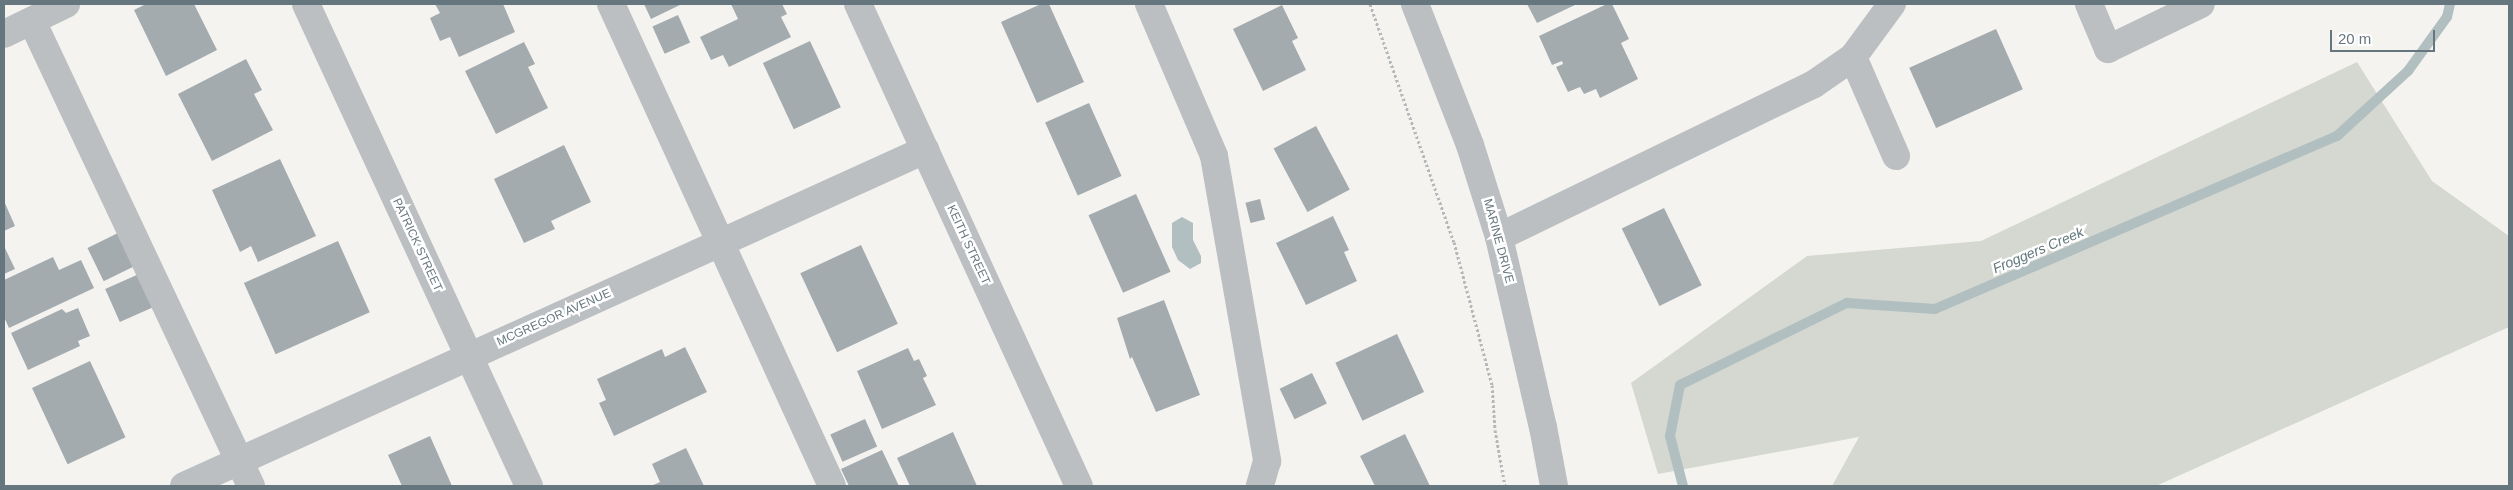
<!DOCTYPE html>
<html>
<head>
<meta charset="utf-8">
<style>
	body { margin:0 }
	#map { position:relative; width:2513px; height:490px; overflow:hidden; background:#f4f3f0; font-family:Helvetica,sans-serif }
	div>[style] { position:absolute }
	.green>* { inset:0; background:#d4d8d0 }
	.water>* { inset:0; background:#b1bfc1 }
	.stream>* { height:10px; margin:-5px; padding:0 5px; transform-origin:5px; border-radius:5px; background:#b1bfc1 }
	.building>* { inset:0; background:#a3abaf; transform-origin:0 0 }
	.path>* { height:3px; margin-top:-1.5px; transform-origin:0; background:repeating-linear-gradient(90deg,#b5b8ba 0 2.5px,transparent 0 5px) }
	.minor>* { height:28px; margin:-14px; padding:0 14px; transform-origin:14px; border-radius:14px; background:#bbbfc2 }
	span { translate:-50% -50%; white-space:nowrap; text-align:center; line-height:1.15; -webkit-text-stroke:5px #fff; paint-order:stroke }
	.street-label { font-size:12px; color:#66767e }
	.water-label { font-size:14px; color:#61777b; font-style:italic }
	.frame { position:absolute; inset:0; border:5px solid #66767e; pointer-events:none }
	.scale { position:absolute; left:2330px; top:30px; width:105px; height:22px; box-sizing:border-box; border:2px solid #66767e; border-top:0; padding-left:6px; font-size:15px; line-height:18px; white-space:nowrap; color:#66767e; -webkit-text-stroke:4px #fff; paint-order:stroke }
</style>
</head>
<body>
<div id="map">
	<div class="green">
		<i style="clip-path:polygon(2357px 62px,2432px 181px,2509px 236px,2509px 327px,2156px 486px,1832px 486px,1859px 437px,1658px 474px,1631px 383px,1807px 256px,1981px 241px)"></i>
	</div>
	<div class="water">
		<i style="clip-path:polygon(1182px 217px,1193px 223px,1193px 240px,1201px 256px,1201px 263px,1190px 269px,1178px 260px,1172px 247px,1172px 223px)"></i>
	</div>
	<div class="stream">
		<i style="left:1683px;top:486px;width:52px;rotate:-104.6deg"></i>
		<i style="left:1670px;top:436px;width:52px;rotate:-78.9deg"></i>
		<i style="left:1680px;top:385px;width:186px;rotate:-26.2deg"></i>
		<i style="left:1847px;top:303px;width:88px;rotate:3.9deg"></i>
		<i style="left:1935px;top:309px;width:438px;rotate:-23.3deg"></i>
		<i style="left:2337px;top:136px;width:96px;rotate:-42.5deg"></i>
		<i style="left:2408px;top:71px;width:67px;rotate:-54.2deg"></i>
		<i style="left:2447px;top:17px;width:13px;rotate:-77deg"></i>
	</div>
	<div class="building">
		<i style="clip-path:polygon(146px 4px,194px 4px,217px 50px,166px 76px,134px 10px)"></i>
		<i style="clip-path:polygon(435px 4px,503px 4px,515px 32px,459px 57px,450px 37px,440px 41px,430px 18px,440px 13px)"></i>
		<i style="clip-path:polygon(644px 4px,682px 4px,651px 19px)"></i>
		<i style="clip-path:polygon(731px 4px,782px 4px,787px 14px,781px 17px,791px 37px,729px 67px,723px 55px,711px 60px,700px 37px,738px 19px)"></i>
		<i style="clip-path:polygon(1041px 4px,1049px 4px,1084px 82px,1037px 103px,1001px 22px)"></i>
		<i style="clip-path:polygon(1527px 4px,1577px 4px,1537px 23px)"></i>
		<i style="clip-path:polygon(1607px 4px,1612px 4px,1629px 39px,1621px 43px,1638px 79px,1600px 98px,1596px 89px,1584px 94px,1580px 87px,1568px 92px,1556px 67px,1563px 64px,1562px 61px,1552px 65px,1539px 36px)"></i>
		<i style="clip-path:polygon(1282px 5px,1298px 38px,1292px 41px,1306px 70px,1263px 91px,1233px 29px)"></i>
		<i style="left:678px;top:15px;width:30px;height:28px;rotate:66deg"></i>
		<i style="left:1996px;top:29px;width:66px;height:95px;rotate:66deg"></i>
		<i style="left:810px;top:41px;width:73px;height:52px;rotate:65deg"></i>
		<i style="clip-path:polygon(524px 42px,535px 64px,528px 67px,548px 108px,496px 134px,465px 71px)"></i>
		<i style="clip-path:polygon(246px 59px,262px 90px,254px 94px,273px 130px,212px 161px,178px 94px)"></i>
		<i style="left:1089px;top:103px;width:80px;height:48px;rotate:66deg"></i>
		<i style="left:1316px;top:126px;width:72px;height:48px;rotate:62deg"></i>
		<i style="clip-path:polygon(564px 145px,591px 202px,551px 221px,555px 229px,524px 243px,494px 179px)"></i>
		<i style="clip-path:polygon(280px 159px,316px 236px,258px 262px,251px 246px,240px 252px,212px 190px)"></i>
		<i style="left:1136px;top:194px;width:85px;height:52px;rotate:66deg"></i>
		<i style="left:1260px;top:199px;width:21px;height:15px;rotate:76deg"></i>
		<i style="clip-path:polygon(4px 201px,15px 226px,4px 231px)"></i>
		<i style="left:1664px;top:208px;width:86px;height:47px;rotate:64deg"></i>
		<i style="clip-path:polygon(1333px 216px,1349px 250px,1344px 252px,1357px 281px,1306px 305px,1276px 243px)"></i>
		<i style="left:118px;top:233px;width:37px;height:34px;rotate:64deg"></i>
		<i style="left:338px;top:241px;width:78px;height:103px;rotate:66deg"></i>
		<i style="left:861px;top:245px;width:87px;height:67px;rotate:65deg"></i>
		<i style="clip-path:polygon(4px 246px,15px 269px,4px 274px)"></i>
		<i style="clip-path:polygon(53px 257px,59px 270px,81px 260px,94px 288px,9px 328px,4px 317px,4px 280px)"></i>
		<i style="left:139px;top:274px;width:36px;height:37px;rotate:66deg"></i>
		<i style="clip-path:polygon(1164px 300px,1200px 395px,1156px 412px,1132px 357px,1130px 359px,1117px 318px)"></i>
		<i style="clip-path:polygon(78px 308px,90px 336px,78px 341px,80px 346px,28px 370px,11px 333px,62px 309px,66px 313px)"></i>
		<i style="left:1397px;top:334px;width:64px;height:68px;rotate:65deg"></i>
		<i style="clip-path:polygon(685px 347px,707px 392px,614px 436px,599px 403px,606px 400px,597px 379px,662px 349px,665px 357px)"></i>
		<i style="clip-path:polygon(908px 348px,914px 361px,919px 359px,927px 376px,923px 378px,936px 405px,882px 429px,857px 371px)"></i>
		<i style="left:90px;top:361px;width:84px;height:64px;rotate:65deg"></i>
		<i style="left:1312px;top:373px;width:34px;height:36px;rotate:64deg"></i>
		<i style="left:865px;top:419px;width:30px;height:38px;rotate:66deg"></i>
		<i style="clip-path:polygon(953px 432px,977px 486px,910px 486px,897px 458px)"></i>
		<i style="clip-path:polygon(1405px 434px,1430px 486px,1375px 486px,1360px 456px)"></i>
		<i style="clip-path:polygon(430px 436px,452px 486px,402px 486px,388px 455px)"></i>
		<i style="clip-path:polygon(686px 448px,704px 486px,651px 486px,660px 482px,652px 464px)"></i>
		<i style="clip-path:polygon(882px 450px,899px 486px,849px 486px,841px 469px)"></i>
	</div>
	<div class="path">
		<i style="left:1370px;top:4px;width:252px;rotate:70.6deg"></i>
		<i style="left:1454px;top:242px;width:148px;rotate:75.1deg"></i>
		<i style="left:1492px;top:385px;width:45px;rotate:86.2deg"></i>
		<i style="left:1495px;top:430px;width:57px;rotate:79.9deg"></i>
	</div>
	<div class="minor">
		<i style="left:306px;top:4px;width:531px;rotate:65.17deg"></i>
		<i style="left:611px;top:4px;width:530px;rotate:65.37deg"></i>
		<i style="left:858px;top:4px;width:530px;rotate:65.37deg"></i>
		<i style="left:1149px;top:4px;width:165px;rotate:66.8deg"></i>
		<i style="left:1214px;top:156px;width:310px;rotate:80.1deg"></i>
		<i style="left:1267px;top:461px;width:26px;rotate:106deg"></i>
		<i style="left:1415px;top:4px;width:151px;rotate:68.7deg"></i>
		<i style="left:1470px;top:145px;width:96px;rotate:72.5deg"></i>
		<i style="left:1499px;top:237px;width:195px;rotate:77deg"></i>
		<i style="left:1543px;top:427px;width:60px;rotate:79.4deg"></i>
		<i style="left:2089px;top:4px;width:49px;rotate:67.1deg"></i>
		<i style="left:2108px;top:49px;width:103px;rotate:-25.8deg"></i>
		<i style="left:32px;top:21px;width:514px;rotate:64.78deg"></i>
		<i style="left:4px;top:34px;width:69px;rotate:-25.8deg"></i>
		<i style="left:1853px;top:57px;width:108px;rotate:66.5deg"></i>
		<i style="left:1499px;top:237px;width:350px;rotate:-25.9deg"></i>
		<i style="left:1814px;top:84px;width:47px;rotate:-34.7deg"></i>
		<i style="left:1853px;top:57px;width:66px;rotate:-53.7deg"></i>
		<i style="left:184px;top:486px;width:814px;rotate:-24.39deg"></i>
	</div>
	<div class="street-label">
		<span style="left:1498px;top:241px;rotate:75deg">MARINE DRIVE</span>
		<span style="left:417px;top:245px;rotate:65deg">PATRICK STREET</span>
		<span style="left:968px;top:245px;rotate:65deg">KEITH STREET</span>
		<span style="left:554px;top:318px;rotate:-24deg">MCGREGOR AVENUE</span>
	</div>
	<div class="water-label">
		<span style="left:2038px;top:250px;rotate:-23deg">Froggers Creek</span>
	</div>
	<div class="frame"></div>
	<div class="scale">20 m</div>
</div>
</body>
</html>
